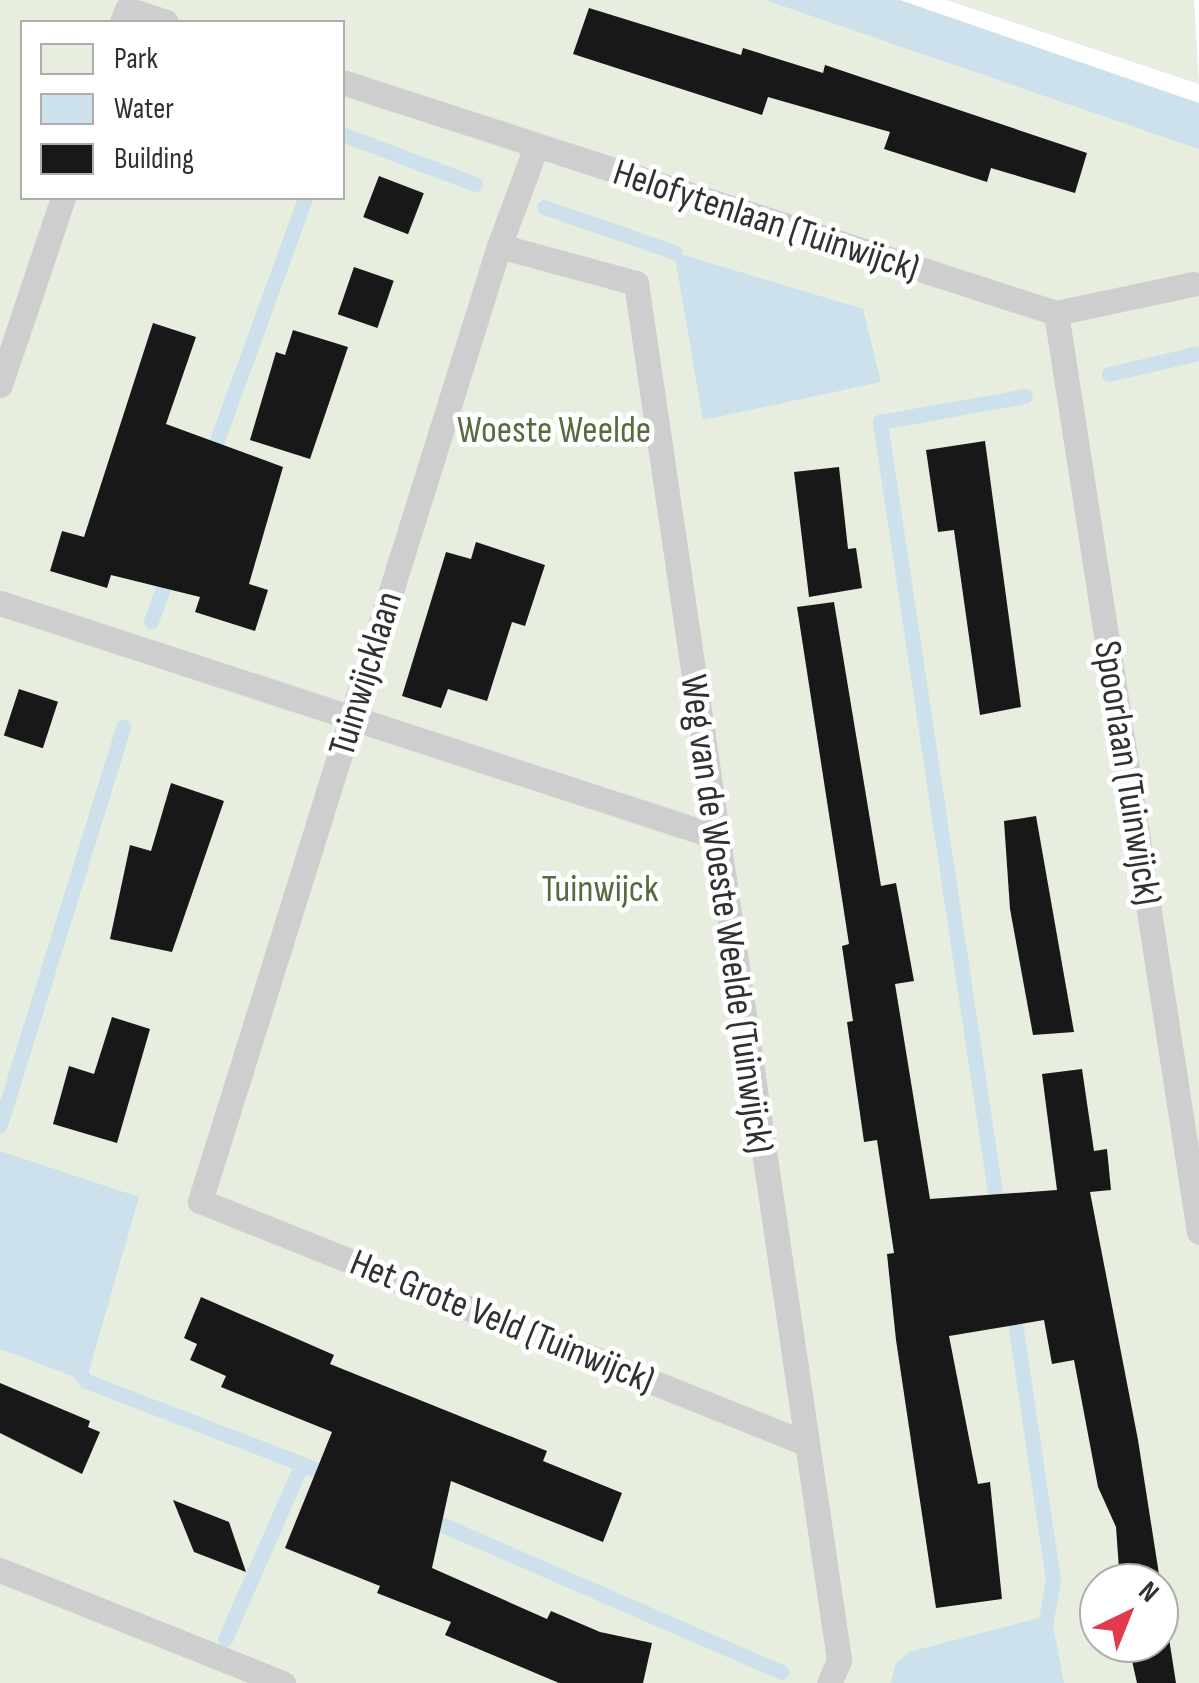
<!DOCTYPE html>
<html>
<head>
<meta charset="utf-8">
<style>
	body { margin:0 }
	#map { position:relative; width:1199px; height:1683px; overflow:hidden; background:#fff; font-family:"Sofia Sans Condensed",sans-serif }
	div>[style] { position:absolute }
	.green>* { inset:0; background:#e7eddf }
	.water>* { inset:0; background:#cce1ec }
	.stream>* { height:15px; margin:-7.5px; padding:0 7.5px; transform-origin:7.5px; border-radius:7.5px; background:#cce1ec }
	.building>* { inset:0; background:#181818; transform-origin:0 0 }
	.lane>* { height:25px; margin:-12.5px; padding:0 12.5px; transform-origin:12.5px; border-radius:12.5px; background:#cecece }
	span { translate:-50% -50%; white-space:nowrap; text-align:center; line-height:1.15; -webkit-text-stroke:10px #fff; paint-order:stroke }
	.street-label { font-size:38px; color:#313131 }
	.park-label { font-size:38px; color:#566c3f }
	.legend { position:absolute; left:20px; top:20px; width:325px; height:180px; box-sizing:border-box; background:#fff; border:2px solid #adadad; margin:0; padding:12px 18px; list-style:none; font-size:30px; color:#313131 }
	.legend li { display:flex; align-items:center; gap:20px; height:50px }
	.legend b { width:50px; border:2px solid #adadad }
	.north { position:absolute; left:1079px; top:1563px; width:100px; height:100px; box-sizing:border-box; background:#fff; border:2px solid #adadad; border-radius:50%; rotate:43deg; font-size:28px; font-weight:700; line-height:40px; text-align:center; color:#313131 }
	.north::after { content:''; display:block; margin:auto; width:35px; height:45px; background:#e13a4f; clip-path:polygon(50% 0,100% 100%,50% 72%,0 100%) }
</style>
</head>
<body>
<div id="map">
	<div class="green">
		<i style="clip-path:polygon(evenodd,0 0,895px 0,1199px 115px,1199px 1683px,0 1683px,0 0,22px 22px,342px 22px,342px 198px,22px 198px,22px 22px,0 0,1099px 1583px,1159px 1583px,1159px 1643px,1099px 1643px,1099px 1583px)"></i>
		<i style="clip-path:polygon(946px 0,1194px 0,1199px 84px)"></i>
	</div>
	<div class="water">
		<i style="clip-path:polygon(765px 0,900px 0,1199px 103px,1199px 149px)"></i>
		<i style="clip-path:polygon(674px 252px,863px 309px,881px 382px,703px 420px)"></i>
		<i style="clip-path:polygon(0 1151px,139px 1197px,86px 1381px,0 1349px)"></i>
		<i style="clip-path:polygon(1051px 1615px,1064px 1683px,891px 1683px,895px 1665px,909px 1652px)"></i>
	</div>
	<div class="stream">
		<i style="left:342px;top:134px;width:142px;rotate:20.6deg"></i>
		<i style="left:544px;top:207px;width:138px;rotate:19.1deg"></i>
		<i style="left:1109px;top:374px;width:92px;rotate:-13.1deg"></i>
		<i style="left:209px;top:462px;width:281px;rotate:-70deg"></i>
		<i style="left:151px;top:621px;width:52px;rotate:-69.8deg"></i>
		<i style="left:0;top:1125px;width:417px;rotate:-72.8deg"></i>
		<i style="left:998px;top:1212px;width:799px;rotate:-98.5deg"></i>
		<i style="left:880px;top:422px;width:147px;rotate:-10.2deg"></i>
		<i style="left:1013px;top:1309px;width:274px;rotate:81.6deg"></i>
		<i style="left:1053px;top:1580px;width:52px;rotate:100deg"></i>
		<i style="left:75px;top:1366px;width:19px;rotate:54deg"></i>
		<i style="left:86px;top:1381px;width:231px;rotate:21deg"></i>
		<i style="left:427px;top:1518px;width:386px;rotate:23.5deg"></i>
		<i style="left:225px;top:1639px;width:191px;rotate:-66.3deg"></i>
		<i style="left:302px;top:1464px;width:33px;rotate:23deg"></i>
	</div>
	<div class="building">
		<i style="clip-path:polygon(589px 8px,741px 55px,743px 48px,823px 73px,825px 65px,1087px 153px,1075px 193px,991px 168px,987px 182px,884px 149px,890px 132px,768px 97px,762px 115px,573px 54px)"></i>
		<i style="left:379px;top:176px;width:48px;height:44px;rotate:21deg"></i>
		<i style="left:354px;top:267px;width:42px;height:50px;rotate:19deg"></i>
		<i style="clip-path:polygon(153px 323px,196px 337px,166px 424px,283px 467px,249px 584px,268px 590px,255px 631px,195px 612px,200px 597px,111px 575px,107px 588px,50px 571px,62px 531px,84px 537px)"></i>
		<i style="clip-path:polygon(293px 330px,348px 347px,310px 459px,250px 440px,276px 352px,285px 355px)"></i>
		<i style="clip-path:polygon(985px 441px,1021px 707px,980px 715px,954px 530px,938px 532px,926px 450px)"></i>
		<i style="clip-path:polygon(839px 467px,848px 549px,856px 548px,862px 588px,809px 597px,794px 472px)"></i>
		<i style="clip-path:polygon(476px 542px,545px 565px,525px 626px,512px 622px,487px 701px,448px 689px,441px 708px,402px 696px,446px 552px,471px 559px)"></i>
		<i style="clip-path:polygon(834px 602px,881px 886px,896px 883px,914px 981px,895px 984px,930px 1199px,1057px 1190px,1042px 1074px,1082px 1069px,1094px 1151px,1107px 1149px,1111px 1190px,1090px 1192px,1138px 1440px,1176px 1683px,1137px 1683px,1128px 1643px,1159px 1643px,1159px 1583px,1120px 1583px,1116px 1527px,1098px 1487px,1074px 1360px,1052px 1364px,1044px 1320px,949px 1336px,978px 1484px,990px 1482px,1002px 1599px,936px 1608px,896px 1340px,887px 1254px,894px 1253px,877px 1140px,864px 1142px,847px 1022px,853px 1021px,842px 946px,849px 944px,797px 607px)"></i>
		<i style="left:19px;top:689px;width:41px;height:49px;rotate:18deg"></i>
		<i style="clip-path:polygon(171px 783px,224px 801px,172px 952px,110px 939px,130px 845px,151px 851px)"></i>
		<i style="clip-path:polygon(1036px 816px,1074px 1032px,1033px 1035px,1010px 909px,1004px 821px)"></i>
		<i style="clip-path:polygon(112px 1017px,150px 1029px,117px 1143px,53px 1124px,69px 1066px,94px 1074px)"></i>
		<i style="clip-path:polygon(201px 1297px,334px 1355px,330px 1364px,547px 1451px,543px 1461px,622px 1493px,603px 1542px,451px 1481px,432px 1568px,547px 1619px,551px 1611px,600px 1632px,652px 1643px,643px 1683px,559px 1683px,445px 1635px,451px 1622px,377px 1593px,380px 1586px,285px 1548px,332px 1432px,221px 1387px,226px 1376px,190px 1360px,197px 1344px,184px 1338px)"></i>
		<i style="clip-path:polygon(0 1383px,90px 1421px,88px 1427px,100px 1432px,82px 1474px,0 1433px)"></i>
		<i style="clip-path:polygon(173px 1500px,229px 1522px,246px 1572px,194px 1552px)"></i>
	</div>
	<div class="lane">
		<i style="left:122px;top:22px;width:14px;rotate:-69deg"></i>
		<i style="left:127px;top:9px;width:41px;rotate:18.4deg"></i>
		<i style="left:342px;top:82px;width:750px;rotate:17.93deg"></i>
		<i style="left:1056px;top:313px;width:140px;rotate:-12deg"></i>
		<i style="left:536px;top:147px;width:106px;rotate:110.5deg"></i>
		<i style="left:499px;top:246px;width:1001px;rotate:107.38deg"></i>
		<i style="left:200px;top:1201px;width:652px;rotate:21.8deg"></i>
		<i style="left:499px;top:246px;width:142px;rotate:15.1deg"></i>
		<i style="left:636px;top:283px;width:1392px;rotate:81.61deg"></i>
		<i style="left:839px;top:1660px;width:25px;rotate:113deg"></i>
		<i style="left:1056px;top:313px;width:930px;rotate:81.16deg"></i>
		<i style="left:0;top:385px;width:197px;rotate:-71.4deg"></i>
		<i style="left:0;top:603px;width:751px;rotate:18.07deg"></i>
		<i style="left:0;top:1570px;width:305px;rotate:21.8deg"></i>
	</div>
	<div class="street-label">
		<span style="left:766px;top:221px;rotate:18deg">Helofytenlaan (Tuinwijck)</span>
		<span style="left:366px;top:674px;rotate:-73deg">Tuinwijcklaan</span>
		<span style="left:1127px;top:773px;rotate:81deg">Spoorlaan (Tuinwijck)</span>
		<span style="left:726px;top:914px;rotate:82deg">Weg van de Woeste Weelde (Tuinwijck)</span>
		<span style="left:502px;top:1322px;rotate:22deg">Het Grote Veld (Tuinwijck)</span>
	</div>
	<div class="park-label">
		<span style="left:554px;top:431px">Woeste Weelde</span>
		<span style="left:600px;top:890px">Tuinwijck</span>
	</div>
	<ul class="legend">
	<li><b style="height:28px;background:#e7eddf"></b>Park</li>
	<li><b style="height:28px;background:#cce1ec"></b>Water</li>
	<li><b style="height:28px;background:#181818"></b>Building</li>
	</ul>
	<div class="north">N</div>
</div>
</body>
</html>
